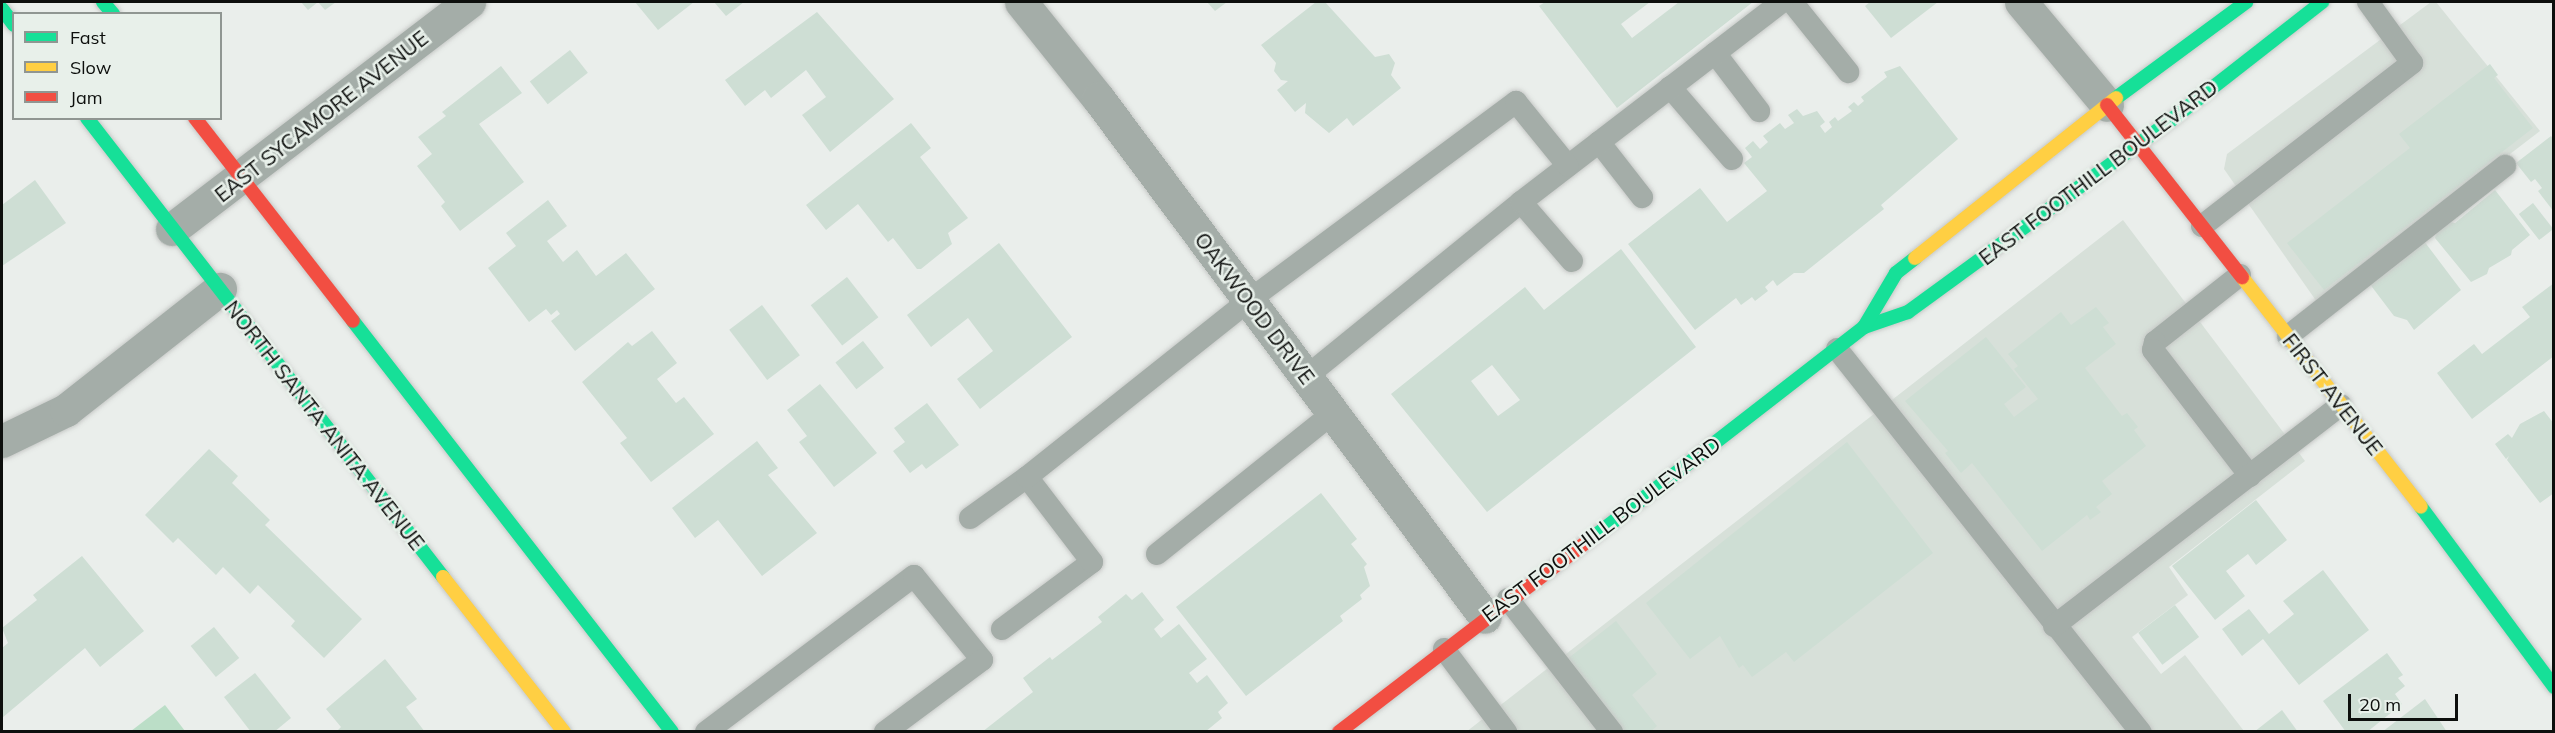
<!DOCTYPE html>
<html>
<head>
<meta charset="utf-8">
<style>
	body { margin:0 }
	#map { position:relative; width:2555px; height:733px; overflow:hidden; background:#eaeeeb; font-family:Mulish,sans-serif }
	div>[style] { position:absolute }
	.built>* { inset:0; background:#d7e0d9 }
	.green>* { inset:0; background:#bbdec7 }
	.building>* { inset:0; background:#ceded4; transform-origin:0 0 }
	.roads { filter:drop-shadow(0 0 2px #c7c9c7) drop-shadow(0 0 2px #c7c9c7) }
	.lane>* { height:22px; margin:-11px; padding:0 11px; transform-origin:11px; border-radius:11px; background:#a4ada8 }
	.street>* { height:33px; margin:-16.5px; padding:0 16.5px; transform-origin:16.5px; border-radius:16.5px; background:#a4ada8 }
	.fast>* { height:14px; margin:-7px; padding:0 7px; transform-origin:7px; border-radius:7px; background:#16e098 }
	.slow>* { height:14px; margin:-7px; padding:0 7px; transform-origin:7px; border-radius:7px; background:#ffcf43 }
	.jam>* { height:14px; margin:-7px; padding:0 7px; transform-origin:7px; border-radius:7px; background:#f24e42 }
	span { translate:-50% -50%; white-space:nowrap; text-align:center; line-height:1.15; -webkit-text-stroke:5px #e8f0ea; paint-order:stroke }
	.street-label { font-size:21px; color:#0d0f0d }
	.frame { position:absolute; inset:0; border:3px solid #0d0f0d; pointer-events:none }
	.legend { position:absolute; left:12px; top:12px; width:210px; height:108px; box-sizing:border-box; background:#e8f0ea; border:2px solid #909692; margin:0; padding:8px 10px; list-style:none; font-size:18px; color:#0d0f0d }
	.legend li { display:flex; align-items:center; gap:12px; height:30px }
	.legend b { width:30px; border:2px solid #909692 }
	.scale { position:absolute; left:2348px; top:694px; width:110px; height:27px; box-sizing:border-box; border:3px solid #0d0f0d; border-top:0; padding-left:8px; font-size:18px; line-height:21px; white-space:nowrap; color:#0d0f0d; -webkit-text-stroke:4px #e8f0ea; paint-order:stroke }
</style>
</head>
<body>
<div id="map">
	<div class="built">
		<i style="clip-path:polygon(2431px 2px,2436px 2px,2540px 131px,2317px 302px,2224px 169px,2227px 154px)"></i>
		<i style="clip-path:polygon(2123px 220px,2305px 461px,2169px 567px,2188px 595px,2132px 637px,2161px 674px,2185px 655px,2244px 731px,1466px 732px)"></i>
	</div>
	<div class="green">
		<i style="clip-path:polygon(165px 705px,185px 731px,131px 731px)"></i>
	</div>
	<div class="building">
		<i style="clip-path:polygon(301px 2px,336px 2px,325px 10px,318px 2px,308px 10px)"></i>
		<i style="clip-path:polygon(635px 2px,694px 2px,658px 30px)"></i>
		<i style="clip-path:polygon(714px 2px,744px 2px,726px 16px)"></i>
		<i style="clip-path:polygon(1207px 2px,1227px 2px,1215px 11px)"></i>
		<i style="clip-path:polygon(1316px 2px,1325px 2px,1375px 57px,1389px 54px,1395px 63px,1391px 75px,1401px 88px,1353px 126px,1347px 118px,1329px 133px,1305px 113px,1306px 103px,1295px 112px,1277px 90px,1288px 81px,1281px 80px,1274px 71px,1276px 63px,1261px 45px)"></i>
		<i style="clip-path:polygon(1545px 2px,1650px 2px,1621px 24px,1632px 38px,1679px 2px,1753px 2px,1617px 108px,1539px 6px)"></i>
		<i style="clip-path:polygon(1870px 2px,1938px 2px,1891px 38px,1865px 6px)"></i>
		<i style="clip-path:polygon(817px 12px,894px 99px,830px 152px,802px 115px,826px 97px,806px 70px,771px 98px,765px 90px,745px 106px,725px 80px)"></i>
		<i style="left:570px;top:50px;width:29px;height:51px;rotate:52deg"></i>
		<i style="clip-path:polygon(2490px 64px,2498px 75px,2494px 78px,2533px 128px,2324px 290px,2287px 243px,2410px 148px,2399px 134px)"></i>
		<i style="clip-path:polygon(501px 66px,522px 93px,479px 124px,524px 182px,460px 231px,441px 206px,445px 202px,417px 166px,432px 154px,418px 137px,446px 116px,442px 112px)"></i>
		<i style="clip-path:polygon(1900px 66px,1958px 139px,1881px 205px,1884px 209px,1804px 273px,1794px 273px,1777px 286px,1773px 280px,1765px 287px,1768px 291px,1755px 301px,1752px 297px,1741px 305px,1736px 298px,1695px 330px,1628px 244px,1700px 188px,1727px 222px,1767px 191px,1744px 163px,1752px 157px,1745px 148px,1753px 141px,1760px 149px,1768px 142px,1763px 136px,1780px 123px,1785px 129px,1794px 123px,1788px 115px,1797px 109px,1803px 116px,1817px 111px,1825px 122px,1820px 126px,1825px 133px,1832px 127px,1829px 122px,1835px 117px,1838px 121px,1852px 111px,1848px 107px,1854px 102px,1858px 106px,1864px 101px,1861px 97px,1887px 77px,1884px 72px)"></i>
		<i style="clip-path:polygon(911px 123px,931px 148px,920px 157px,968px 218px,948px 233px,952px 244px,921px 269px,917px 269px,893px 238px,888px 242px,858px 204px,826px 230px,806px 205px)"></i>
		<i style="clip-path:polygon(2551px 136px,2554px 140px,2554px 212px,2538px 191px,2542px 188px,2535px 179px,2531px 182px,2516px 163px)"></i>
		<i style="clip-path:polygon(35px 180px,66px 223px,2px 266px,2px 205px)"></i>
		<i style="clip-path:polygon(2495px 190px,2530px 235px,2512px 250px,2511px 255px,2489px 268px,2487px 274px,2471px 282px,2435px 238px,2438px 228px,2447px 221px,2455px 223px)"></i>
		<i style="clip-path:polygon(548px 200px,567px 226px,547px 241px,563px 262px,577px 250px,596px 276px,626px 253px,655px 289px,575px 351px,551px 321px,560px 314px,557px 310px,551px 315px,546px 309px,529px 322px,488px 268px,516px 246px,506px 233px)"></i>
		<i style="left:2533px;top:203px;width:33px;height:18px;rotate:52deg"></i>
		<i style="clip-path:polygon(2424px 241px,2461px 290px,2414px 330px,2407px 320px,2394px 316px,2369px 283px)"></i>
		<i style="clip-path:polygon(999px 243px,1072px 337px,980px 409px,957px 379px,993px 351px,968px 318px,931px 347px,907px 315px)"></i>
		<i style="clip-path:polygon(evenodd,1621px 249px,1696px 347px,1487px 512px,1391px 394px,1525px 287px,1544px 310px,1621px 249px,1492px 365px,1520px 400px,1498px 416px,1471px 381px,1492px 365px)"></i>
		<i style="left:847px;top:277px;width:51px;height:46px;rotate:52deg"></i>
		<i style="clip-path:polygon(2554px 283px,2554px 356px,2472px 419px,2437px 373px,2474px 344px,2482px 354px,2530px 317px,2522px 307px)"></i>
		<i style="left:762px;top:305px;width:63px;height:41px;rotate:53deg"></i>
		<i style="clip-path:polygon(2096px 307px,2109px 323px,2103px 327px,2116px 344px,2085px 368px,2122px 416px,2127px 413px,2138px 427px,2134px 430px,2146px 446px,2102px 481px,2112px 494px,2096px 507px,2101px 512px,2090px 520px,2087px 515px,2042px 551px,1972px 463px,1961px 473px,1945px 453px,1948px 451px,1905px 401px,1986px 337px,2026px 387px,2004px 404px,2014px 417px,2038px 399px,2014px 369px,2018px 366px,2008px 354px,2061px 312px,2071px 325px)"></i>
		<i style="clip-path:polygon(652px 331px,677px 363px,657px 379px,676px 403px,684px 397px,714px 434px,651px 482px,620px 443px,627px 438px,582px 382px,628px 342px,632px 346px)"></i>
		<i style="left:863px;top:341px;width:34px;height:35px;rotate:52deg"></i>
		<i style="clip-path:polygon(820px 384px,877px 453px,834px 487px,799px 442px,807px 436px,787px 410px)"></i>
		<i style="clip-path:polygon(927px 403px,959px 445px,926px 469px,922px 464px,910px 473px,893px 451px,905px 442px,894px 428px)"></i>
		<i style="clip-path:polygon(2544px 411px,2554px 424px,2554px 493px,2540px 503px,2507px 460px,2509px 456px,2506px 459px,2495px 444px,2508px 434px,2512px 438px,2520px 424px)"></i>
		<i style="clip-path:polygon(757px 441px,778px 468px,768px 475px,817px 533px,762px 576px,718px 520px,695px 538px,672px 508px)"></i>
		<i style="clip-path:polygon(1847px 442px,1933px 553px,1794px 662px,1786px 652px,1752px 677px,1743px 665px,1739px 668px,1720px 636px,1690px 659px,1646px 603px)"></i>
		<i style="clip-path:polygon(209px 449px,238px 476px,232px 483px,270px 520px,265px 525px,362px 619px,324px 658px,291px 626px,295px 621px,258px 585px,250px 594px,223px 567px,216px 575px,178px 538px,173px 543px,145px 515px)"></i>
		<i style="clip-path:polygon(1321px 493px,1357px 539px,1351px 544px,1367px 564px,1364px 567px,1370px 586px,1360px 595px,1362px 599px,1340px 616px,1343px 621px,1246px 696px,1176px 607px)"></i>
		<i style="clip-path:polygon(2256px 500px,2287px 540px,2256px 565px,2248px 554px,2226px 571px,2245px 596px,2215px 620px,2172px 566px)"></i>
		<i style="clip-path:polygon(82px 556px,144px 631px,100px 667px,85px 648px,2px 718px,2px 648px,8px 643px,2px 628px,37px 600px,33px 595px)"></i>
		<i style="clip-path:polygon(2323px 570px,2369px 630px,2299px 685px,2263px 639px,2242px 656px,2222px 629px,2249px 609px,2269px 634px,2294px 614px,2283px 601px)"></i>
		<i style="clip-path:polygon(1142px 592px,1164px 620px,1154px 629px,1161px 638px,1179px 624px,1207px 659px,1189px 673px,1197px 683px,1207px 675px,1228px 703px,1218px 712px,1222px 718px,1205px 732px,982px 732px,1033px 692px,1023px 678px,1050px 657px,1052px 660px,1102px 622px,1098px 617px,1126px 594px,1132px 600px)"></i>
		<i style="left:2175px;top:605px;width:40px;height:46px;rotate:53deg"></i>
		<i style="clip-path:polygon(1616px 621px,1657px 674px,1632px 695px,1657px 726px,1650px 732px,1622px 732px,1566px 660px)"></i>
		<i style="left:214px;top:627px;width:40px;height:30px;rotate:51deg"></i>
		<i style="clip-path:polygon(2387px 653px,2403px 675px,2398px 678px,2405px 686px,2395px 694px,2402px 704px,2367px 732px,2346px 732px,2323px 701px)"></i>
		<i style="clip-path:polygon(385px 659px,417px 699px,406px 707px,425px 732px,336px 732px,341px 727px,326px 709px)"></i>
		<i style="clip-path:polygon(255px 673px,291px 718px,274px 732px,251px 732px,224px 697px)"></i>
		<i style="clip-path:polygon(2425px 699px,2447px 732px,2382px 732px)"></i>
		<i style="clip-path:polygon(2282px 710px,2298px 732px,2254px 732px)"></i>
	</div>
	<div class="roads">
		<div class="lane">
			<i style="left:1792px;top:2px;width:90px;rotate:51.3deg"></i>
			<i style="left:1715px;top:53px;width:73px;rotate:52.8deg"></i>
			<i style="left:1670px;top:87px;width:95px;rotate:49.3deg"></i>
			<i style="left:1599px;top:142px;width:70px;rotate:52deg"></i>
			<i style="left:1521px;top:202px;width:78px;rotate:49.2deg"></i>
			<i style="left:2202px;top:226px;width:266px;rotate:-37.8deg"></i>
			<i style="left:2412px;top:63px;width:75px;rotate:-125.8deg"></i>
			<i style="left:2240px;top:275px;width:108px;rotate:141.8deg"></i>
			<i style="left:2155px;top:342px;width:8px;rotate:104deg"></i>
			<i style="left:2153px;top:350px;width:159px;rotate:52.4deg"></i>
			<i style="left:2288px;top:336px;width:276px;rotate:-38.1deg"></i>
			<i style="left:1837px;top:349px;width:489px;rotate:51.6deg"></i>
			<i style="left:1307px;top:376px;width:276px;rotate:-39.1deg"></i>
			<i style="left:1521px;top:202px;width:329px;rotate:-37.5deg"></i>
			<i style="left:970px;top:518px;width:70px;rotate:-35.7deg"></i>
			<i style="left:1157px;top:554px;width:227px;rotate:-38.7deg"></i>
			<i style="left:1508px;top:599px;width:169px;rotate:52deg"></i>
			<i style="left:2054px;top:626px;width:362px;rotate:-37.6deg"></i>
			<i style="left:1002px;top:629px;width:112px;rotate:-36.7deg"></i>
			<i style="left:1092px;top:562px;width:107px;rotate:-127.4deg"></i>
			<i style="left:1027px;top:477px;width:283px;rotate:-38.5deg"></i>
			<i style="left:1248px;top:301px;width:334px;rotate:-36.6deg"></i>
			<i style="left:1516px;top:102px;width:82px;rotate:50.9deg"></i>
			<i style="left:1444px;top:649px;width:104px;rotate:53.2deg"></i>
			<i style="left:706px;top:732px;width:260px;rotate:-36.9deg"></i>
			<i style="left:914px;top:576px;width:108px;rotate:51deg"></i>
			<i style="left:982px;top:660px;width:121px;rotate:143.4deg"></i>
		</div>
		<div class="street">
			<i style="left:1021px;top:2px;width:123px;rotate:51.3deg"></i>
			<i style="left:1098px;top:98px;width:647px;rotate:53.29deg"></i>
			<i style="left:2021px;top:2px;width:134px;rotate:50.1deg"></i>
			<i style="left:172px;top:229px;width:374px;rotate:-37.4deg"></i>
			<i style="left:2px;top:441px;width:71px;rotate:-25.8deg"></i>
			<i style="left:66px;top:410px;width:196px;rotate:-38.2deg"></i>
		</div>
		<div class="fast">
			<i style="left:103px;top:2px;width:16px;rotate:50deg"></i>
			<i style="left:2px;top:9px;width:20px;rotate:53deg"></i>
			<i style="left:2116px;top:98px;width:162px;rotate:-36.4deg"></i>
			<i style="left:87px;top:118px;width:581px;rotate:52.2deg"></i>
			<i style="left:353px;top:321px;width:520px;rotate:52.18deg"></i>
			<i style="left:1864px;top:327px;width:46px;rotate:-18.8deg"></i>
			<i style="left:1908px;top:312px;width:331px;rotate:-36.1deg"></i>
			<i style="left:2175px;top:117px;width:187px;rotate:-38deg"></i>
			<i style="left:2421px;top:507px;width:224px;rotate:53.5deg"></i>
			<i style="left:1587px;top:542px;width:351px;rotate:-37.8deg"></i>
			<i style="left:1864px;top:327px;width:63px;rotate:-59.3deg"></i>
			<i style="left:1896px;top:273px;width:24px;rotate:-38deg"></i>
		</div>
		<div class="slow">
			<i style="left:1915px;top:258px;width:257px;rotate:-38.5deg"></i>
			<i style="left:2242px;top:277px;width:291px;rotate:52.1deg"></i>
			<i style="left:443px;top:577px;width:197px;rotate:52deg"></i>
		</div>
		<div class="jam">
			<i style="left:2107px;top:105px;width:219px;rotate:51.9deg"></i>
			<i style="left:195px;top:118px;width:257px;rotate:52.1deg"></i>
			<i style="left:1339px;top:732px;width:312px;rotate:-37.5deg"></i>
		</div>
	</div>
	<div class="street-label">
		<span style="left:321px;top:116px;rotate:-38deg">EAST SYCAMORE AVENUE</span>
		<span style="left:2098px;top:172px;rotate:-37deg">EAST FOOTHILL BOULEVARD</span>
		<span style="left:1255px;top:308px;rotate:53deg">OAKWOOD DRIVE</span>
		<span style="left:2333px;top:394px;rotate:52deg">FIRST AVENUE</span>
		<span style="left:325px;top:425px;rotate:52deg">NORTH SANTA ANITA AVENUE</span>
		<span style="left:1601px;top:529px;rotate:-37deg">EAST FOOTHILL BOULEVARD</span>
	</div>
	<div class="frame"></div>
	<ul class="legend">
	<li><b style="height:8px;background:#16e098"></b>Fast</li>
	<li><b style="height:8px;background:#ffcf43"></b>Slow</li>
	<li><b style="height:8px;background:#f24e42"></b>Jam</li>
	</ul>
	<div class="scale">20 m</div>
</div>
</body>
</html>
